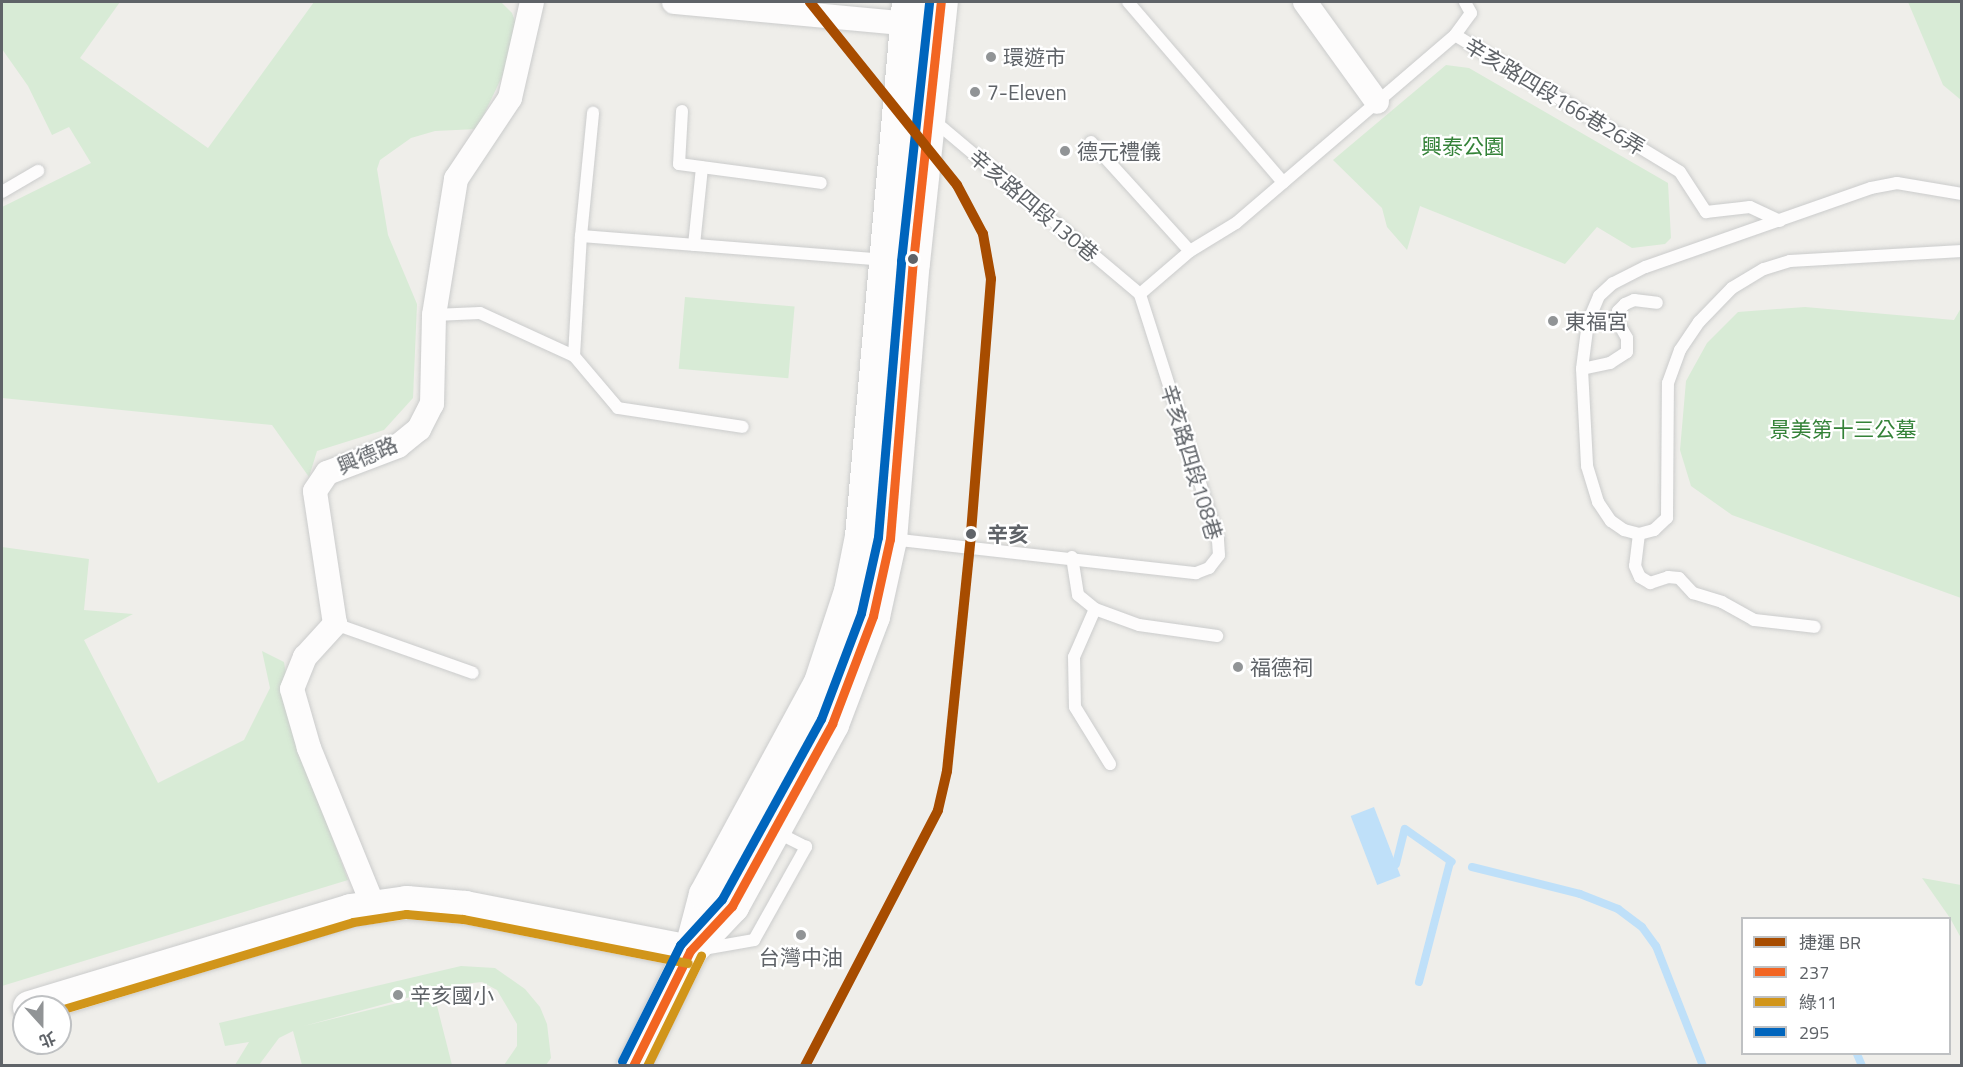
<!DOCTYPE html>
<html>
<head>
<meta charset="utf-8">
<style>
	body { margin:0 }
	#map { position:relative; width:1963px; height:1067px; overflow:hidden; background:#efeeea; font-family:"Titillium Web","Noto Sans TC",sans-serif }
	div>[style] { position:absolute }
	.green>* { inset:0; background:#d8ebd6; transform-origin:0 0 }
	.water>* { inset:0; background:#bfe0f9; transform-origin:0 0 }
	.stream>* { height:8px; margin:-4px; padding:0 4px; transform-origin:4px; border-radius:4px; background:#bfe0f9 }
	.roads { filter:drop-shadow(0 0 2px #cbcccc) drop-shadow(0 0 2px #cbcccc) }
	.lane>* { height:12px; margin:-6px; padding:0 6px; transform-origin:6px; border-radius:6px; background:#fdfcfc }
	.street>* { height:24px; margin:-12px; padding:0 12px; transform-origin:12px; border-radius:12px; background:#fdfcfc }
	.secondary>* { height:33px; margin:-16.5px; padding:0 16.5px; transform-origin:16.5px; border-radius:16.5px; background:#fdfcfc }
	.bus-1>* { height:9px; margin:-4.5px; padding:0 4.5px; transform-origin:4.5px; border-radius:4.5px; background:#f26522 }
	.bus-2>* { height:9px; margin:-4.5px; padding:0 4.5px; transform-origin:4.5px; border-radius:4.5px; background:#d1951a }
	.bus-3>* { height:9px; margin:-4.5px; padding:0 4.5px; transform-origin:4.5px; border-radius:4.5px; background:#0065bd }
	.metro-1>* { height:10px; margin:-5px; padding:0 5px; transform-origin:5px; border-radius:5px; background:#a74c00 }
	.dots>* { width:16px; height:16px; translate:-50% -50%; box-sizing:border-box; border:3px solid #fff; border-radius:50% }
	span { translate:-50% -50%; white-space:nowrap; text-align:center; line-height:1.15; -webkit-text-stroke:4.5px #fff; paint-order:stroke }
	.poi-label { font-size:21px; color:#5f6368 }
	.left { translate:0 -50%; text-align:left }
	.street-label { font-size:21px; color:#5f6368 }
	.park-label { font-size:21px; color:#348238 }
	.stop-label { font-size:21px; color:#5f6368; font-weight:700 }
	.frame { position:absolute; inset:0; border:3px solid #5f6368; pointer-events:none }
	.legend { position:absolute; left:1741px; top:917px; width:210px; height:138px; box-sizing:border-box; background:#fff; border:2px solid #bfc1c3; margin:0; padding:8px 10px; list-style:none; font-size:18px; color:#5f6368 }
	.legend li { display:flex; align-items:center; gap:12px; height:30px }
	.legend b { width:30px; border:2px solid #bfc1c3 }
	.north { position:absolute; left:12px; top:995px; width:60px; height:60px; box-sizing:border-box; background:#fff; border:2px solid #bfc1c3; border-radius:50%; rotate:159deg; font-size:16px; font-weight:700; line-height:24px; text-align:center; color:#5f6368 }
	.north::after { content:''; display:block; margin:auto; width:21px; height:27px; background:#919496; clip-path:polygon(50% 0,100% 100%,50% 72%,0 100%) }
</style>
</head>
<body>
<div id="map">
	<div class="green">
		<i style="clip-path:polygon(2px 2px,120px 2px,80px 58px,208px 148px,314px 2px,501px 2px,512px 13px,516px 24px,510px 60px,477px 129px,435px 131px,411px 138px,380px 160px,377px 169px,388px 235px,417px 304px,413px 398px,384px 430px,317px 451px,309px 477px,272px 425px,2px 398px,2px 207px,91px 163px,69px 127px,52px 135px,28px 86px,2px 49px)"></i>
		<i style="clip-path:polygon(1908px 2px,1961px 2px,1961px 100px,1943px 85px)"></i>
		<i style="clip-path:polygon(1446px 65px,1469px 68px,1668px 183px,1671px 238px,1665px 244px,1632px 248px,1597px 227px,1565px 264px,1420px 206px,1407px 250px,1387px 227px,1382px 208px,1333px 160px)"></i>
		<i style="left:685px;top:297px;width:110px;height:72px;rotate:5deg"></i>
		<i style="clip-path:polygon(1805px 307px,1954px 320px,1961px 308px,1961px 598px,1732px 515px,1691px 486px,1680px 450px,1686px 381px,1707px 343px,1738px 312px)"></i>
		<i style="clip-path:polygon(2px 547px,89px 559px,84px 610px,133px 614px,84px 640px,158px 783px,244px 740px,270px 688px,262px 651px,284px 662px,299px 748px,348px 880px,2px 986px)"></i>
		<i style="clip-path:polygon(1922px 878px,1961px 885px,1961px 938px,1950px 918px)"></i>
		<i style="clip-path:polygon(461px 966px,495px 968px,525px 989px,540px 1007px,547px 1024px,551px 1058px,546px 1065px,504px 1065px,517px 1046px,517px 1024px,497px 990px,482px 982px,454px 985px,304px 1026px,434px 994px,452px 1065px,302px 1065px,293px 1031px,279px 1038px,259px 1065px,235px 1065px,249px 1042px,225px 1046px,219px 1023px)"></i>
	</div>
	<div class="water">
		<i style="left:1374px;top:807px;width:74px;height:25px;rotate:69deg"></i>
	</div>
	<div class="stream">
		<i style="left:1396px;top:864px;width:36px;rotate:-76deg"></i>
		<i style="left:1405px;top:829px;width:57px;rotate:35.1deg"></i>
		<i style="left:1472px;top:867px;width:111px;rotate:14deg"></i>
		<i style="left:1580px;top:894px;width:41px;rotate:21.5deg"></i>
		<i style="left:1618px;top:909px;width:30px;rotate:37deg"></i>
		<i style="left:1642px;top:927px;width:24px;rotate:54deg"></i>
		<i style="left:1656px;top:946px;width:129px;rotate:68.6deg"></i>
		<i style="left:1419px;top:982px;width:124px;rotate:-75.5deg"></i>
		<i style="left:1857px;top:1054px;width:13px;rotate:67deg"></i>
	</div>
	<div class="roads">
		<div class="lane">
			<i style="left:1128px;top:2px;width:238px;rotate:49.3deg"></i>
			<i style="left:1455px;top:35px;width:27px;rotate:-54deg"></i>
			<i style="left:1471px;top:13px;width:13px;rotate:-119deg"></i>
			<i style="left:682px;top:111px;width:53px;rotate:93.2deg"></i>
			<i style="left:679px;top:164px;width:143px;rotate:7.6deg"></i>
			<i style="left:932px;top:119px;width:272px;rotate:40.1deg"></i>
			<i style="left:1091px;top:142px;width:147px;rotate:47.8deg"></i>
			<i style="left:2px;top:192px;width:42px;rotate:-30.3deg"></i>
			<i style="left:1962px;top:194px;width:66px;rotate:-170.4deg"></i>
			<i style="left:1897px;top:183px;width:26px;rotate:169deg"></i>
			<i style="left:1871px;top:188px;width:239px;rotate:160.7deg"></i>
			<i style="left:1645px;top:267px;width:36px;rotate:153deg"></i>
			<i style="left:1613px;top:283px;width:19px;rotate:137deg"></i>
			<i style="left:1599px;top:296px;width:28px;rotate:113deg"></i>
			<i style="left:1588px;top:322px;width:47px;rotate:97.3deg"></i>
			<i style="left:1582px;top:369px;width:97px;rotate:87deg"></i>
			<i style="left:1587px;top:466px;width:38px;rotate:73deg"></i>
			<i style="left:1598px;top:502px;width:23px;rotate:56deg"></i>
			<i style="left:1611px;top:521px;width:16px;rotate:35deg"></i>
			<i style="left:1624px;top:530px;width:16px;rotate:15deg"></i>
			<i style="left:1639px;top:534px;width:16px;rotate:-15deg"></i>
			<i style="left:1654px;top:530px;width:18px;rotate:-43deg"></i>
			<i style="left:1667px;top:518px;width:135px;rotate:-89.6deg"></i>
			<i style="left:1668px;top:383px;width:35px;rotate:-70deg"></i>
			<i style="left:1680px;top:350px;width:34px;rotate:-56deg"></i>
			<i style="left:1699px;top:322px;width:47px;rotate:-45.9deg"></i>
			<i style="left:1732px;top:288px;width:37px;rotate:-31deg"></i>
			<i style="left:1764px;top:269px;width:27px;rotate:-17deg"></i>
			<i style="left:1790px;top:261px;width:172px;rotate:-3.3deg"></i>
			<i style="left:581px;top:236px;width:124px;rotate:-84.4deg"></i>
			<i style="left:694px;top:245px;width:78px;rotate:-84.1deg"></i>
			<i style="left:1140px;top:294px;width:66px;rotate:-40.7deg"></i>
			<i style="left:1190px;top:251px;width:54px;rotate:-31.3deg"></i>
			<i style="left:1236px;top:223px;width:289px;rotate:-40.6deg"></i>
			<i style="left:1455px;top:35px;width:263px;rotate:31.3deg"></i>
			<i style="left:1680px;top:172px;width:48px;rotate:57deg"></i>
			<i style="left:1706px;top:212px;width:44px;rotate:-6.5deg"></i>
			<i style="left:1750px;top:207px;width:33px;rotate:25deg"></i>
			<i style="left:434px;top:315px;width:46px;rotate:-2.5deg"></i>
			<i style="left:480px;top:313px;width:103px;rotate:24.6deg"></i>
			<i style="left:574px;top:356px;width:68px;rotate:49.8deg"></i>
			<i style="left:618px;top:408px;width:126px;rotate:8.6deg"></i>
			<i style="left:574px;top:356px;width:120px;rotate:-86.7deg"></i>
			<i style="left:581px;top:236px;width:303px;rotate:4.5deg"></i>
			<i style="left:1582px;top:369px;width:29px;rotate:-12deg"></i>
			<i style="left:1610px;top:363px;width:20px;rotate:-33deg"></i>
			<i style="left:1627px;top:352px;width:14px;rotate:-90deg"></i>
			<i style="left:1627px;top:338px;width:22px;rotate:-120deg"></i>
			<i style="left:1616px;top:319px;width:8px;rotate:-76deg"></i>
			<i style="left:1618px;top:311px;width:10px;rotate:-45deg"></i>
			<i style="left:1625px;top:304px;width:10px;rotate:-24deg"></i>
			<i style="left:1634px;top:300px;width:23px;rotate:7deg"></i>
			<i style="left:1639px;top:534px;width:32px;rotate:97deg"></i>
			<i style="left:1635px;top:566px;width:12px;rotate:66deg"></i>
			<i style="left:1640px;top:577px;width:12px;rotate:31deg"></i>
			<i style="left:1650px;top:583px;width:19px;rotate:-18deg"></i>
			<i style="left:1668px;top:577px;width:11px;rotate:5deg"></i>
			<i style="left:1679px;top:578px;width:21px;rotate:47deg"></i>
			<i style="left:1693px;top:593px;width:30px;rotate:17deg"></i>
			<i style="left:1722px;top:602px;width:37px;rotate:29deg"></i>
			<i style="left:1754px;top:620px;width:61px;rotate:6.5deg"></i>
			<i style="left:891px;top:539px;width:307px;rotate:6.4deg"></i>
			<i style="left:1196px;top:573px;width:14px;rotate:-21deg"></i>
			<i style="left:1209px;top:568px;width:16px;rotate:-52deg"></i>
			<i style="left:1219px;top:555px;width:16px;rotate:-94deg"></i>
			<i style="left:1218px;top:539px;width:257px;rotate:-107.7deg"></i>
			<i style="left:1072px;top:557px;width:38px;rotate:81deg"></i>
			<i style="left:1078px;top:595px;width:22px;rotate:39deg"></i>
			<i style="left:1095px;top:609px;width:47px;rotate:20deg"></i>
			<i style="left:1139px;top:625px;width:79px;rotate:8deg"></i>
			<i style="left:1095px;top:609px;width:52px;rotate:113.6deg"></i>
			<i style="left:1074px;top:657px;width:50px;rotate:88.9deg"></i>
			<i style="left:1075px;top:707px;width:67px;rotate:58.4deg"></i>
			<i style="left:335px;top:624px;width:146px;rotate:19.5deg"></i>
			<i style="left:703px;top:949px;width:52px;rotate:-10deg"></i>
			<i style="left:754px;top:940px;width:107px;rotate:-60.8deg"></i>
			<i style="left:806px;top:847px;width:34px;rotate:-153deg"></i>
		</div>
		<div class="street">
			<i style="left:674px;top:2px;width:249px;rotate:5.3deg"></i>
			<i style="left:1305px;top:2px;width:123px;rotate:54.2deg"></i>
			<i style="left:373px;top:905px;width:170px;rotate:-112.2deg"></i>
			<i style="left:309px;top:748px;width:61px;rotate:-106.1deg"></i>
			<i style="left:292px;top:689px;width:35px;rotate:-68deg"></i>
			<i style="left:305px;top:657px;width:45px;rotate:-47.7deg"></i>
			<i style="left:335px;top:624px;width:134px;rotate:-98.6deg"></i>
			<i style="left:315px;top:491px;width:22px;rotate:-56deg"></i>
			<i style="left:327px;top:473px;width:76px;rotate:-20.8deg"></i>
			<i style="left:398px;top:446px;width:27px;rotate:-39deg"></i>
			<i style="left:419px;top:429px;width:28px;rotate:-63deg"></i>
			<i style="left:432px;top:404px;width:89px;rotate:-88.7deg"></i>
			<i style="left:434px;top:315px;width:138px;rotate:-80.8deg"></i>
			<i style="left:456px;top:179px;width:97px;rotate:-56.3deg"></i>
			<i style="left:510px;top:98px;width:98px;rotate:-77.1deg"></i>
		</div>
		<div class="secondary">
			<i style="left:693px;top:947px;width:57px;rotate:-46.4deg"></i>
			<i style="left:732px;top:906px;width:208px;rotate:-61.2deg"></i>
			<i style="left:832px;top:724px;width:116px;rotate:-69.2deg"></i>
			<i style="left:873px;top:616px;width:79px;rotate:-77.6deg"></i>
			<i style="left:890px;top:539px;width:278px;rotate:-85.3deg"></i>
			<i style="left:913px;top:262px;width:262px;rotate:-83.9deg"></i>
			<i style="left:29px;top:1007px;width:335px;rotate:-16.8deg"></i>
			<i style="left:350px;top:910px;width:57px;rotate:-8.1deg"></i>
			<i style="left:406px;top:902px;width:59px;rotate:4.8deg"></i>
			<i style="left:465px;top:907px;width:229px;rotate:11.1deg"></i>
			<i style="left:633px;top:1066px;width:128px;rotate:-63.6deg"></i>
			<i style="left:690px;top:951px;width:59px;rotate:-75.3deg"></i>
			<i style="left:705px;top:894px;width:241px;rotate:-61.5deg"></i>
			<i style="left:820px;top:682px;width:96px;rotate:-71.8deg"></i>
			<i style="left:850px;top:591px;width:56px;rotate:-78.7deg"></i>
			<i style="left:861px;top:536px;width:536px;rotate:-84.97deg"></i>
		</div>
	</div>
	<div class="bus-1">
		<i style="left:633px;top:1066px;width:128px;rotate:-63.6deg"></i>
		<i style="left:690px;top:951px;width:62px;rotate:-47deg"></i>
		<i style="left:732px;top:906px;width:208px;rotate:-61.2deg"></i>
		<i style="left:832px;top:724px;width:116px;rotate:-69.2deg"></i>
		<i style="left:873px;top:616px;width:79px;rotate:-77.6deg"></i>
		<i style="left:890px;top:539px;width:278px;rotate:-85.3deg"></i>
		<i style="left:913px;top:262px;width:262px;rotate:-83.9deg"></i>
	</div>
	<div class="bus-2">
		<i style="left:60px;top:1010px;width:306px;rotate:-16.7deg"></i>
		<i style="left:353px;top:922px;width:54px;rotate:-8.6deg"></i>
		<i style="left:406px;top:914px;width:57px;rotate:5deg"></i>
		<i style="left:463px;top:919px;width:229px;rotate:11.1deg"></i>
		<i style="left:647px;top:1066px;width:123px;rotate:-63.9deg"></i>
	</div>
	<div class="bus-3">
		<i style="left:622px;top:1061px;width:130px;rotate:-63.4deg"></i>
		<i style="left:680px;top:945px;width:62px;rotate:-47.6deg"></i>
		<i style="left:722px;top:899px;width:205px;rotate:-61.2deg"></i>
		<i style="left:821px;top:719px;width:113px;rotate:-69.3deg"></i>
		<i style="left:861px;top:613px;width:78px;rotate:-77.4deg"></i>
		<i style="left:878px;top:537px;width:277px;rotate:-85.2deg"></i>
		<i style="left:901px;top:261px;width:261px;rotate:-83.8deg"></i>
	</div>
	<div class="metro-1">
		<i style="left:805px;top:1066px;width:288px;rotate:-62.5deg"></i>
		<i style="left:938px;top:810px;width:40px;rotate:-77deg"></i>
		<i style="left:947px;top:771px;width:239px;rotate:-84.2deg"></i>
		<i style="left:971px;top:533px;width:255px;rotate:-85.5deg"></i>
		<i style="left:991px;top:279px;width:46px;rotate:-100.1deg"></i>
		<i style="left:983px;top:234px;width:55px;rotate:-118deg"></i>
		<i style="left:957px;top:185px;width:235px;rotate:-128.8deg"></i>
	</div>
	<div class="dots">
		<i style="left:991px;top:57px;background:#919496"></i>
		<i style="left:975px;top:92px;background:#919496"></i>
		<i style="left:1065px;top:151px;background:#919496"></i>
		<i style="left:913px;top:259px;background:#5f6368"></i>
		<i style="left:1553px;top:321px;background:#919496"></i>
		<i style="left:971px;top:534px;background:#5f6368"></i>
		<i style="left:1238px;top:667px;background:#919496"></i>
		<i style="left:801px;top:935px;background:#919496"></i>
		<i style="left:398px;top:995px;background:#919496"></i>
	</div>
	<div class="poi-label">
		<span class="left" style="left:1003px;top:57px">環遊市</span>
		<span class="left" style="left:987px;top:92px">7-Eleven</span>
		<span class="left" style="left:1077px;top:151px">德元禮儀</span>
		<span class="left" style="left:1565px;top:321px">東福宮</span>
		<span class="left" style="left:1250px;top:667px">福德祠</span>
		<span style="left:801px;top:957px">台灣中油</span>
		<span class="left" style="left:410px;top:995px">辛亥國小</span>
	</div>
	<div class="street-label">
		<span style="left:1555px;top:96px;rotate:31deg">辛亥路四段166巷26弄</span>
		<span style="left:1034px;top:205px;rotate:40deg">辛亥路四段130巷</span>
		<span style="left:367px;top:455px;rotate:-23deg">興德路</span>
		<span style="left:1192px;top:462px;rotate:73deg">辛亥路四段108巷</span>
	</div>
	<div class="park-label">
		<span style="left:1463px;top:146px">興泰公園</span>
		<span style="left:1843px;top:429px">景美第十三公墓</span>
	</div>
	<div class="stop-label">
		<span class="left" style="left:987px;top:534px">辛亥</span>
	</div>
	<div class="frame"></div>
	<ul class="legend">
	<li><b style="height:8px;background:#a74c00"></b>捷運 BR</li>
	<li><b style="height:8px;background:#f26522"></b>237</li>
	<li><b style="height:8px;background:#d1951a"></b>綠11</li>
	<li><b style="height:8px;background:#0065bd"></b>295</li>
	</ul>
	<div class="north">北</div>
</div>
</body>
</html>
